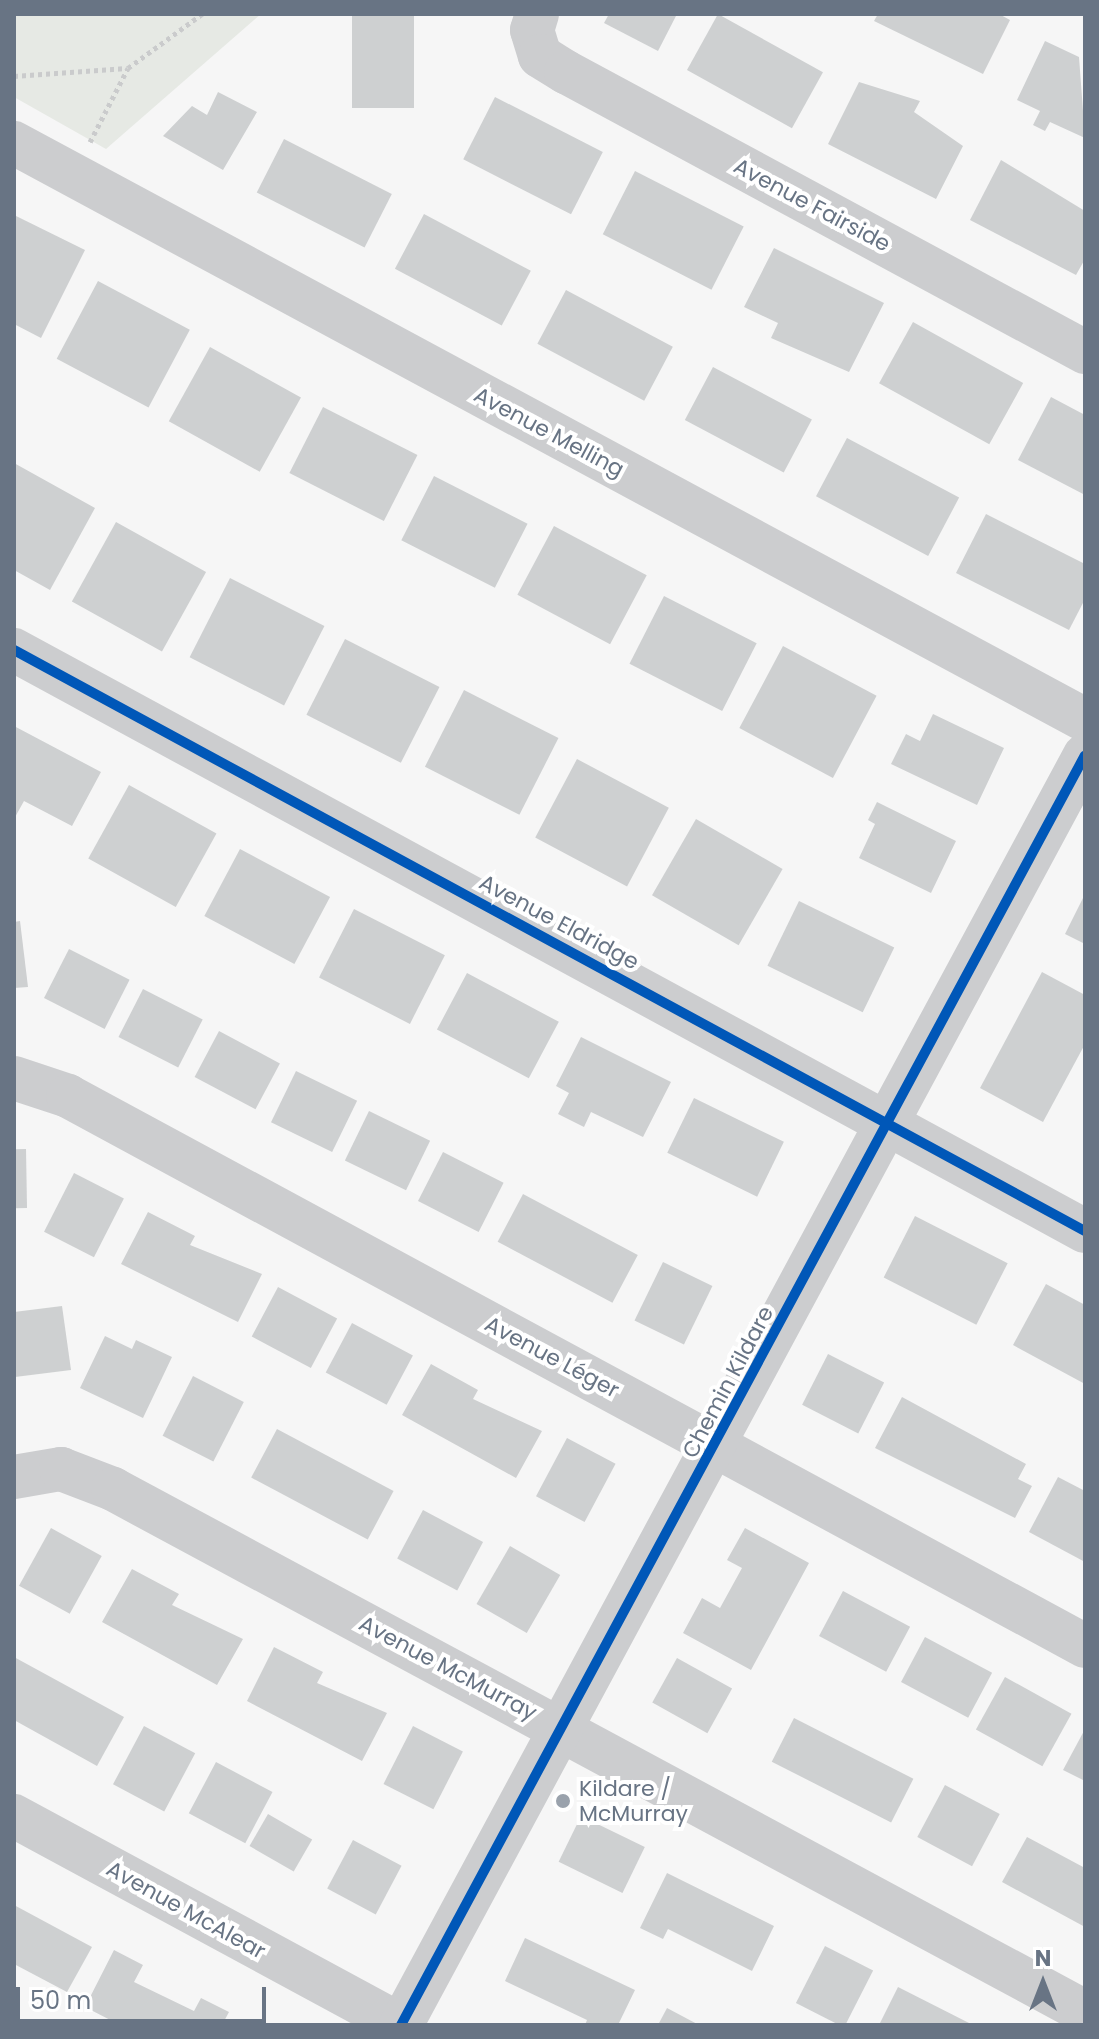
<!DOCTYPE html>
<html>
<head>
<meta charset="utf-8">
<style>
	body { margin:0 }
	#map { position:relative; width:1099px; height:2039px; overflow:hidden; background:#f6f6f6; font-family:Poppins,sans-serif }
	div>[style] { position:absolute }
	.green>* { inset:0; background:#e6e9e4 }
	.building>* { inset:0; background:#ced0d1; transform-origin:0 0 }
	.path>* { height:5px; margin-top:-2.5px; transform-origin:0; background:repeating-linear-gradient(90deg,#cacbcc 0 4px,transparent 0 8px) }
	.minor>* { height:44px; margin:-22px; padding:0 22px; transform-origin:22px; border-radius:22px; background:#cccdcf }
	.cycleway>* { height:10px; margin:-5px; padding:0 5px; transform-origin:5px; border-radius:5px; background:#0057b8 }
	.dots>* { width:22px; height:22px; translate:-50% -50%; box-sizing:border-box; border:4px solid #fff; border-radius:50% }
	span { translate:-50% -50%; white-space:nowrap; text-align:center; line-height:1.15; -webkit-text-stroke:8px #fff; paint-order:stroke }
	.street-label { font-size:22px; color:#687484 }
	.poi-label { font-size:22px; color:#687484 }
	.left { translate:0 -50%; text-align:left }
	.frame { position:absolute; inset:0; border:16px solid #687484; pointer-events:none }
	.north { position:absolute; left:1003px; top:1943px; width:80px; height:80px; -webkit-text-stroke:6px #fff; paint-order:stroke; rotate:0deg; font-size:22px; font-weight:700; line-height:32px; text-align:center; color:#687484 }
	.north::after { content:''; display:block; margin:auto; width:28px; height:36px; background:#687484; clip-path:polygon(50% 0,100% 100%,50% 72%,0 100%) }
	.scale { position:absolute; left:16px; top:1987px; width:250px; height:36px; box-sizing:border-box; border:4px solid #687484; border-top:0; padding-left:10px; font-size:24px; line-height:28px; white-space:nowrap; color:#687484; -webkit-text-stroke:6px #fff; paint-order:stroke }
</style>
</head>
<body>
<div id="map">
	<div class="green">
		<i style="clip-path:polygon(14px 14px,261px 14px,106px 149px,14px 97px)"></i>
	</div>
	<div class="building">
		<i style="left:352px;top:14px;width:62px;height:94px"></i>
		<i style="clip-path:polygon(609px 14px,677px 14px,658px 51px,604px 23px)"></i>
		<i style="left:718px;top:14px;width:120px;height:64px;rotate:29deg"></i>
		<i style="clip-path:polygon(878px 14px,999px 14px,1010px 20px,983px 74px,874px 21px)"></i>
		<i style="clip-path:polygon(1045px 41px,1079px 57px,1085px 138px,1050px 122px,1045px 131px,1033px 125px,1040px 111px,1017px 100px)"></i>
		<i style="clip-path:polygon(859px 82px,920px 101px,914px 112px,963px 146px,936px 199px,828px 144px)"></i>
		<i style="clip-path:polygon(218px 92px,257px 112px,223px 170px,163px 136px,192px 106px,207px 115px)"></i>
		<i style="left:495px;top:97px;width:121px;height:70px;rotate:27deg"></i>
		<i style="left:284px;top:139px;width:121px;height:60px;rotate:27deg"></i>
		<i style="clip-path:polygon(1001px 160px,1085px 211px,1085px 259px,1076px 275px,970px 220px)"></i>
		<i style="left:635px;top:171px;width:122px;height:71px;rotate:27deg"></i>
		<i style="left:424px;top:214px;width:121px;height:62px;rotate:28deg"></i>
		<i style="clip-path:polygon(14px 215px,85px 250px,41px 338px,14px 324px)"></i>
		<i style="clip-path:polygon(774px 248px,884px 303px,849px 372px,771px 338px,778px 323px,744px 307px)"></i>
		<i style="left:98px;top:281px;width:104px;height:88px;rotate:28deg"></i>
		<i style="left:566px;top:290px;width:121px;height:61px;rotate:28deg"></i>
		<i style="left:913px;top:322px;width:126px;height:70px;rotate:29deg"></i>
		<i style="left:210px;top:347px;width:104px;height:85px;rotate:29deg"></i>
		<i style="left:713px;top:367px;width:112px;height:60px;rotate:28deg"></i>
		<i style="clip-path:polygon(1051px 397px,1085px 415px,1085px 495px,1018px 460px)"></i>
		<i style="left:323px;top:407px;width:106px;height:74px;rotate:27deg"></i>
		<i style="left:847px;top:438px;width:127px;height:66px;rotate:28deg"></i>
		<i style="clip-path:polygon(14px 463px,95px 508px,50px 590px,14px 570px)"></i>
		<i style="left:434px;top:476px;width:105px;height:72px;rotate:27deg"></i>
		<i style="clip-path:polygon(986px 514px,1085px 564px,1085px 599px,1069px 630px,956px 573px)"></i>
		<i style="left:116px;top:522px;width:103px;height:91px;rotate:29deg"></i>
		<i style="left:554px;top:526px;width:105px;height:78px;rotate:28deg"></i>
		<i style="left:230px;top:578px;width:106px;height:89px;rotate:27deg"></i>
		<i style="left:664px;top:596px;width:104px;height:76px;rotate:27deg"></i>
		<i style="left:345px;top:639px;width:106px;height:85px;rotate:27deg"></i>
		<i style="left:783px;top:646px;width:106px;height:93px;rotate:28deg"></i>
		<i style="left:464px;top:690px;width:106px;height:86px;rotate:27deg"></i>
		<i style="clip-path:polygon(933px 714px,1004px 748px,977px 805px,891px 764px,906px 734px,920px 741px)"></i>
		<i style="clip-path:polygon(14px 726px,101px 772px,72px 826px,24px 801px,14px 819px)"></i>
		<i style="left:577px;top:759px;width:104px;height:89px;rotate:28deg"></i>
		<i style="left:129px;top:785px;width:100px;height:84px;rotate:29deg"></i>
		<i style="clip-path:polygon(877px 802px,956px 841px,931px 893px,859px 858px,875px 824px,868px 820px)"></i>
		<i style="left:696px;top:819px;width:100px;height:88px;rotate:30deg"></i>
		<i style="left:240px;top:849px;width:102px;height:76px;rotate:28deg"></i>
		<i style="clip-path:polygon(1085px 894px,1085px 944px,1065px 934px)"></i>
		<i style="left:799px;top:901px;width:106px;height:72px;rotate:26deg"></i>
		<i style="left:354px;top:909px;width:102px;height:77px;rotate:27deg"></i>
		<i style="clip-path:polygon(20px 921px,28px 987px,14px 988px,14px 922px)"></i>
		<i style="left:69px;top:949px;width:68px;height:55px;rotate:27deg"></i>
		<i style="clip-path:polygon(1042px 972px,1085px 995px,1085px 1044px,1043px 1122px,980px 1088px)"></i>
		<i style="left:467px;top:973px;width:104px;height:64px;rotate:28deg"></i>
		<i style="left:143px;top:989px;width:67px;height:54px;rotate:27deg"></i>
		<i style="left:219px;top:1031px;width:69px;height:52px;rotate:28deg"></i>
		<i style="clip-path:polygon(581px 1037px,671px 1082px,643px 1137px,591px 1112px,584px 1127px,558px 1114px,569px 1093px,556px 1086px)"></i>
		<i style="left:296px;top:1071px;width:68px;height:57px;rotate:26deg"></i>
		<i style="left:694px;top:1098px;width:100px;height:61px;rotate:26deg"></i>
		<i style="left:369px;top:1111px;width:68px;height:55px;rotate:26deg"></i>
		<i style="left:26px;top:1149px;width:59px;height:12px;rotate:89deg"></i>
		<i style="left:443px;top:1152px;width:68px;height:55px;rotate:27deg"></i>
		<i style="left:74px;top:1173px;width:56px;height:66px;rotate:27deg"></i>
		<i style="left:523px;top:1194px;width:130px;height:54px;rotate:28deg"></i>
		<i style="clip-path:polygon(148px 1212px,195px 1236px,190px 1245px,262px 1274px,238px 1322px,121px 1264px)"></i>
		<i style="left:915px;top:1216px;width:104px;height:69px;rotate:27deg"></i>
		<i style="left:663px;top:1262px;width:55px;height:65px;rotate:26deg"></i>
		<i style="clip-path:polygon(1046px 1284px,1085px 1305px,1085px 1384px,1013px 1345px)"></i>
		<i style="left:278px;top:1287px;width:67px;height:56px;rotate:28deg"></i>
		<i style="clip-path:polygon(62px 1306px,71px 1370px,15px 1377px,14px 1312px)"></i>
		<i style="left:352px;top:1323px;width:69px;height:56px;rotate:28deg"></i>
		<i style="clip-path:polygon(105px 1336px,132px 1349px,136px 1340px,172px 1357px,143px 1418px,80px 1388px)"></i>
		<i style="left:828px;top:1354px;width:63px;height:57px;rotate:27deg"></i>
		<i style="clip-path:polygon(431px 1364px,478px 1390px,473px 1399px,542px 1431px,516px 1478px,402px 1415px)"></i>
		<i style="left:193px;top:1376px;width:57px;height:67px;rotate:27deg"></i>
		<i style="clip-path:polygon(902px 1397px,1026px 1464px,1018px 1479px,1032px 1486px,1015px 1518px,875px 1448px)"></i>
		<i style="left:277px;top:1429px;width:132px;height:55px;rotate:28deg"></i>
		<i style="left:567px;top:1438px;width:55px;height:66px;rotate:28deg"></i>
		<i style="clip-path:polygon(1058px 1477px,1085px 1491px,1085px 1562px,1029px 1532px)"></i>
		<i style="left:423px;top:1510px;width:68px;height:55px;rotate:28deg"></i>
		<i style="left:51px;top:1528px;width:58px;height:66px;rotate:29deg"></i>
		<i style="clip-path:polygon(745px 1528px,809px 1563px,751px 1670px,683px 1633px,702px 1598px,720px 1608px,742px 1568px,727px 1560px)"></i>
		<i style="left:510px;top:1546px;width:58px;height:67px;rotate:30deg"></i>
		<i style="clip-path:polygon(132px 1569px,179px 1594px,172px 1605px,243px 1639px,217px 1685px,102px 1622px)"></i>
		<i style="left:843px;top:1591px;width:76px;height:51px;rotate:28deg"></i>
		<i style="left:925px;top:1637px;width:76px;height:51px;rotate:28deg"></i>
		<i style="clip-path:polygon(274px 1647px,323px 1672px,317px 1683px,387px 1713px,362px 1761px,247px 1701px)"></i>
		<i style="clip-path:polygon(14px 1657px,124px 1717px,97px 1766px,14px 1720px)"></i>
		<i style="left:677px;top:1658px;width:63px;height:51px;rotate:29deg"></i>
		<i style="left:1005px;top:1677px;width:76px;height:60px;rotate:29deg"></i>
		<i style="left:794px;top:1718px;width:134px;height:49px;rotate:27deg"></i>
		<i style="left:144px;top:1726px;width:58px;height:66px;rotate:28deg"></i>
		<i style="left:413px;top:1726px;width:56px;height:65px;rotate:27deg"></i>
		<i style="clip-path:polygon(1085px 1729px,1085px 1781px,1063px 1770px)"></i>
		<i style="left:216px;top:1762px;width:64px;height:58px;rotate:28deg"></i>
		<i style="left:945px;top:1785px;width:62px;height:59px;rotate:28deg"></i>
		<i style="left:268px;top:1814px;width:51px;height:37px;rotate:30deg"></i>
		<i style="left:581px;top:1816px;width:71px;height:51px;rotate:26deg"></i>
		<i style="clip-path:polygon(1027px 1837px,1085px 1868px,1085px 1927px,1002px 1882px)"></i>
		<i style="left:353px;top:1840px;width:55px;height:55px;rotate:28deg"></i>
		<i style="clip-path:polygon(667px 1873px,774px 1926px,752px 1971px,668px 1929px,663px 1939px,640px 1928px)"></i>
		<i style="clip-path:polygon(14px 1905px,92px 1947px,67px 1992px,14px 1964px)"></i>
		<i style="clip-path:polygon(525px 1938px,635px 1990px,618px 2025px,585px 2025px,587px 2020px,505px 1981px)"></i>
		<i style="left:825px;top:1946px;width:54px;height:64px;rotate:27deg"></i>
		<i style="clip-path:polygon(114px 1950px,143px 1965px,134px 1982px,194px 2011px,201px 1998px,229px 2012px,222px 2025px,120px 2025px,85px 2007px)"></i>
		<i style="clip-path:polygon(898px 1987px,973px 2025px,879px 2025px)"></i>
		<i style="clip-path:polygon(667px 2008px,699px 2025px,658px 2025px)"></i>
	</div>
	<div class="path">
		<i style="left:14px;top:76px;width:113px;rotate:-4deg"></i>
		<i style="left:90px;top:142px;width:83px;rotate:-62.8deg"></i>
		<i style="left:128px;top:68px;width:92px;rotate:-36.1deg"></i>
	</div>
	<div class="minor">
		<i style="left:537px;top:14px;width:17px;rotate:107deg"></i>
		<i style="left:532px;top:30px;width:27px;rotate:73deg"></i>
		<i style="left:540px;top:56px;width:31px;rotate:32deg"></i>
		<i style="left:566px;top:72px;width:590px;rotate:28.35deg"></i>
		<i style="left:14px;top:143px;width:1217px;rotate:28.31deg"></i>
		<i style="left:14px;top:650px;width:1218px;rotate:28.48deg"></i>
		<i style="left:14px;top:1078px;width:57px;rotate:18.4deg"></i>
		<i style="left:68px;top:1096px;width:1156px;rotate:28.4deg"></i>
		<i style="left:14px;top:1477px;width:48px;rotate:-9.7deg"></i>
		<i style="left:61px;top:1469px;width:56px;rotate:21deg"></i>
		<i style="left:113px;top:1489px;width:1104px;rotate:28.28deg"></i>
		<i style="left:14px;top:1816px;width:439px;rotate:28.4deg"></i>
		<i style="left:401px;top:2025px;width:1442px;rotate:-61.69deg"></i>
	</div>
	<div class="cycleway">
		<i style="left:14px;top:650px;width:1218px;rotate:28.48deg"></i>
		<i style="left:401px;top:2025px;width:1442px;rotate:-61.69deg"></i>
	</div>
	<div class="dots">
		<i style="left:563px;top:1801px;background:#9aa2ac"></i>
	</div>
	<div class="street-label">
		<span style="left:812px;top:205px;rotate:28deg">Avenue Fairside</span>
		<span style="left:549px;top:432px;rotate:28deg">Avenue Melling</span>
		<span style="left:559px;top:922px;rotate:28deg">Avenue Eldridge</span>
		<span style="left:552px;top:1357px;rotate:28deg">Avenue Léger</span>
		<span style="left:728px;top:1382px;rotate:-62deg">Chemin Kildare</span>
		<span style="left:448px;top:1668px;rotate:28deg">Avenue McMurray</span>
		<span style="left:186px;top:1910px;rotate:29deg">Avenue McAlear</span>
	</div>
	<div class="poi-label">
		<span class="left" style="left:579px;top:1801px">Kildare /<br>McMurray</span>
	</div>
	<div class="frame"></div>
	<div class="north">N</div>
	<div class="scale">50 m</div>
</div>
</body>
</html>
